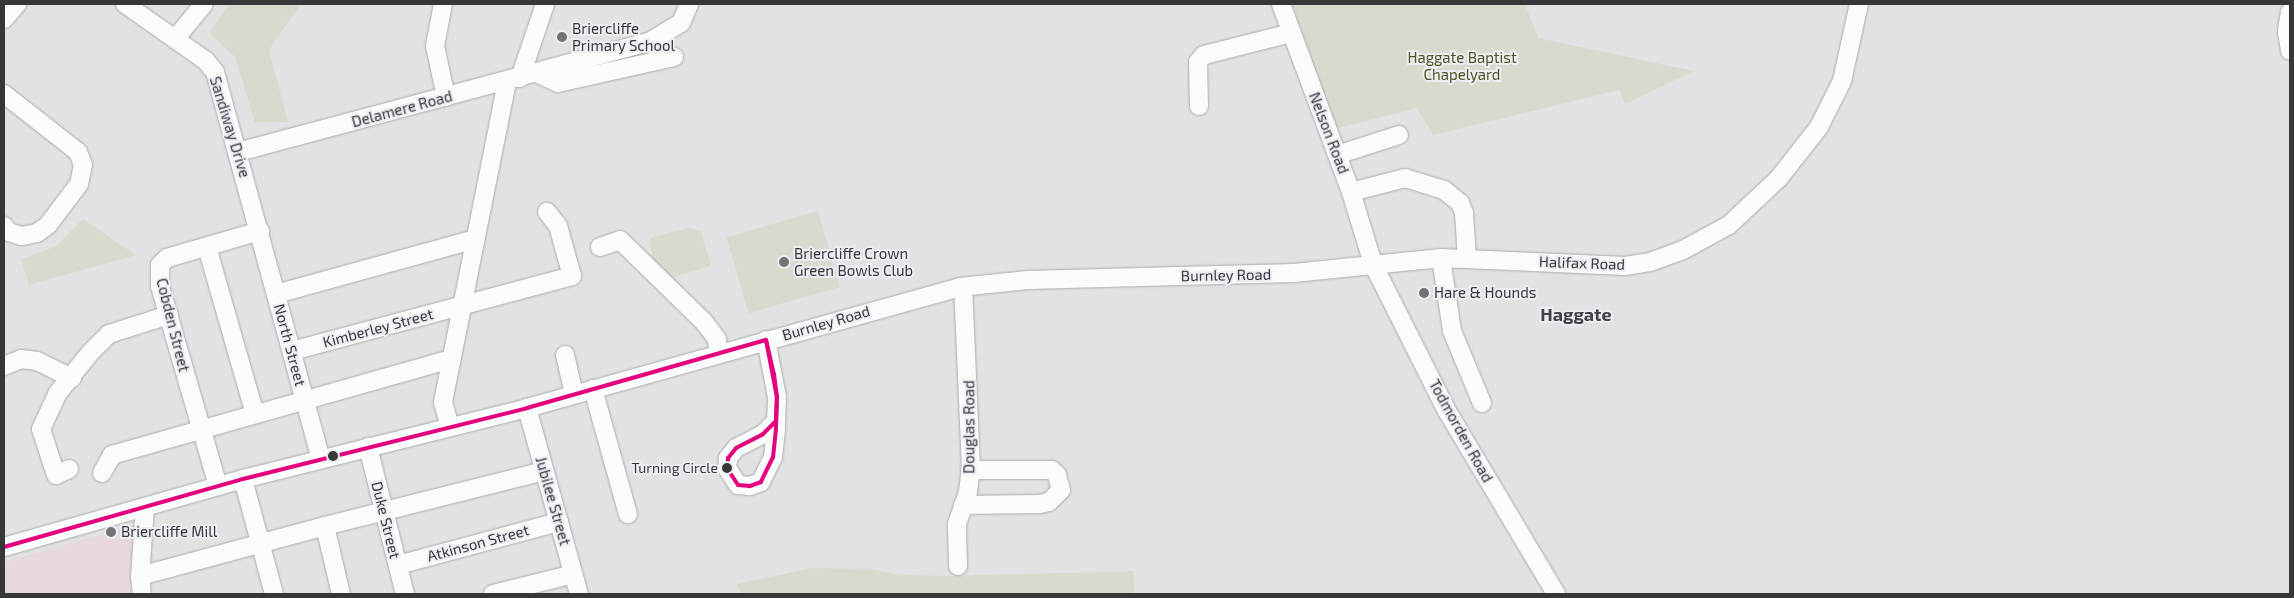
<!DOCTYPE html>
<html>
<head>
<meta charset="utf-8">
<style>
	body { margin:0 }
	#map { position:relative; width:2294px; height:598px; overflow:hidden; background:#e0e2e4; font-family:"Exo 2",sans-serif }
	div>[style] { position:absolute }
	.industrial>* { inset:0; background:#e6d8dc }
	.green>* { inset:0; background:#d7dbcd; transform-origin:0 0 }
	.roads { filter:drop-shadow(0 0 1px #abadae) drop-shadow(0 0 1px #abadae) }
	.minor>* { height:18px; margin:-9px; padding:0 9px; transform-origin:9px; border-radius:9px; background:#fafbfb }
	.bus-1>* { height:4px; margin:-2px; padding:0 2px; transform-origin:2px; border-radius:2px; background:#e5007d }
	.dots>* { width:14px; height:14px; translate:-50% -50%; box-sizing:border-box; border:2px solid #ebeff4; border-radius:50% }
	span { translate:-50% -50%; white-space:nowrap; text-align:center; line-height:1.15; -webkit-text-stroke:4px #ebeff4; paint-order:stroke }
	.bus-label { font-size:14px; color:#363739 }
	.right { translate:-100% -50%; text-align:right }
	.poi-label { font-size:15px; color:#363739 }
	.left { translate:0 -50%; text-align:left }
	.park-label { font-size:15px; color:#4d541f }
	.street-label { font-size:15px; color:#363739 }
	.quarter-label { font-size:18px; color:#3f4246; font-weight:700 }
	.frame { position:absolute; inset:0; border:5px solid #363739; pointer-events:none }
</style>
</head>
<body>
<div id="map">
	<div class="industrial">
		<i style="clip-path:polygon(135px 525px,133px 594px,4px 594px,4px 562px)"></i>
	</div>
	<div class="green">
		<i style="clip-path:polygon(230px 4px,301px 4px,269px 50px,288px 122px,255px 122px,235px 57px,209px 33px)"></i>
		<i style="clip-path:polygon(1293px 4px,1525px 4px,1538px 38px,1694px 71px,1625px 104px,1619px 90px,1433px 135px,1417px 108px,1335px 129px)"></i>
		<i style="left:818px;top:211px;width:79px;height:95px;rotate:74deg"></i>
		<i style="clip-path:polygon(83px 219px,136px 255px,29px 285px,21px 260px,56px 246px)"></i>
		<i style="clip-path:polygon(688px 228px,701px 231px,711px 266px,670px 278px,653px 264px,650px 238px)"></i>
		<i style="clip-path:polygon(812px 568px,870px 569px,899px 575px,948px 576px,1133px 571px,1134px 594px,741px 594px,737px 584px)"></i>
	</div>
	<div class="roads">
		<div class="minor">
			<i style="left:125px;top:4px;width:99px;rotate:35.1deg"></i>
			<i style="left:206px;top:61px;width:14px;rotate:51deg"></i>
			<i style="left:215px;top:72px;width:401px;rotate:74.7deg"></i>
			<i style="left:443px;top:4px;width:43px;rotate:100.8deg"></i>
			<i style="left:435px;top:46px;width:52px;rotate:77.8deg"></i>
			<i style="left:1281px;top:4px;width:201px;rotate:69.6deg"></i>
			<i style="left:1351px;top:192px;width:75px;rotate:73deg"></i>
			<i style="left:1373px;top:264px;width:165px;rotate:63.3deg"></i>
			<i style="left:1447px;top:411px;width:213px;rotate:59.2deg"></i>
			<i style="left:2290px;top:12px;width:20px;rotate:99deg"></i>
			<i style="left:2287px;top:32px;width:19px;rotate:81deg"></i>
			<i style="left:4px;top:19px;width:20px;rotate:-49deg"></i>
			<i style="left:175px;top:39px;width:45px;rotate:-50.4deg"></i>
			<i style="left:536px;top:73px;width:24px;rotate:24deg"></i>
			<i style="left:558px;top:83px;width:119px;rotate:-12.6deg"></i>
			<i style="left:520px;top:78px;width:78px;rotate:-71.3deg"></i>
			<i style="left:4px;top:94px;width:94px;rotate:38.1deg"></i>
			<i style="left:78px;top:152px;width:14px;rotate:69deg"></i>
			<i style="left:83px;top:165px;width:19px;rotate:102deg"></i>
			<i style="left:79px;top:184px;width:51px;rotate:127.1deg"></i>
			<i style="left:48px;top:225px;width:14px;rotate:144deg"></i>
			<i style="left:37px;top:233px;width:16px;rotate:169deg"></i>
			<i style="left:21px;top:236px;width:13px;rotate:-162deg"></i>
			<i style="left:9px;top:232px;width:8px;rotate:-130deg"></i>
			<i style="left:1199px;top:106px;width:44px;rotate:-91.3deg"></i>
			<i style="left:1198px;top:62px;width:9px;rotate:-49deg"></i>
			<i style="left:1204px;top:55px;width:90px;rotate:-14.2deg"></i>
			<i style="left:238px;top:152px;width:425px;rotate:-15deg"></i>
			<i style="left:649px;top:42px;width:37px;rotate:-31deg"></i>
			<i style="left:681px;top:23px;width:21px;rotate:-67deg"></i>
			<i style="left:1337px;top:155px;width:65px;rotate:-17.9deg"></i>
			<i style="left:1351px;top:192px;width:56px;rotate:-14.5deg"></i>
			<i style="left:1405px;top:178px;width:41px;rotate:17.1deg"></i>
			<i style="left:1444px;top:190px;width:21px;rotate:39deg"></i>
			<i style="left:1460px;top:203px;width:11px;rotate:68deg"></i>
			<i style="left:1464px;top:213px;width:45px;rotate:86.2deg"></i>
			<i style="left:207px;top:247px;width:174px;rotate:74deg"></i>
			<i style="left:600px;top:247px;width:21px;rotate:-19deg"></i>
			<i style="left:620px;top:240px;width:117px;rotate:44.3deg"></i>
			<i style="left:704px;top:322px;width:21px;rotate:53deg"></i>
			<i style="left:717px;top:339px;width:14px;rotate:82deg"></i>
			<i style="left:1441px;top:258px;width:74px;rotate:81.4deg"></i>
			<i style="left:1452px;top:331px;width:78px;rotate:67.4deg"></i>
			<i style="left:276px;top:294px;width:207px;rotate:-15.4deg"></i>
			<i style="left:766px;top:340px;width:58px;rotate:79.1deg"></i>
			<i style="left:777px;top:397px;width:32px;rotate:92deg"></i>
			<i style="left:776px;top:429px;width:28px;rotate:96deg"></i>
			<i style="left:773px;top:457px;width:28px;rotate:116deg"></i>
			<i style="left:761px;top:482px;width:12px;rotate:160deg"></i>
			<i style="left:750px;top:486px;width:12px;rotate:-175deg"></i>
			<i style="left:738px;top:485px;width:20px;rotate:-123deg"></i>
			<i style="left:727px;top:468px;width:10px;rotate:-84deg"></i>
			<i style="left:728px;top:458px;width:13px;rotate:-51deg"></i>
			<i style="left:736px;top:448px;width:30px;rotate:-27deg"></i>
			<i style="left:763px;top:434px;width:18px;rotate:-45deg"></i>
			<i style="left:292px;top:351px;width:290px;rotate:-15deg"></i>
			<i style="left:572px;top:276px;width:52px;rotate:-105.6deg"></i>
			<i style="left:558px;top:226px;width:18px;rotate:-128deg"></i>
			<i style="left:565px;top:355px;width:40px;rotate:77deg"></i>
			<i style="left:4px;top:366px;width:18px;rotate:-22deg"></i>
			<i style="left:21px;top:359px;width:16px;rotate:7deg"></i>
			<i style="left:37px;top:361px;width:39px;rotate:26deg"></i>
			<i style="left:593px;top:389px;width:130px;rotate:74.4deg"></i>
			<i style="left:527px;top:408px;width:193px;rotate:74.4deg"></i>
			<i style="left:450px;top:427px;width:26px;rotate:-106deg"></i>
			<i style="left:443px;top:402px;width:327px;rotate:-78.7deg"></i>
			<i style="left:368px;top:447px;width:152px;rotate:75.9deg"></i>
			<i style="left:69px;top:469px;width:14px;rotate:155deg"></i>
			<i style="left:56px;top:475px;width:48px;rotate:-108.1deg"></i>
			<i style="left:41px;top:429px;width:38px;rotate:-65deg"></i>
			<i style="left:57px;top:394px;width:53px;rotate:-51.2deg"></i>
			<i style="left:90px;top:353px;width:27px;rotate:-45deg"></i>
			<i style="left:109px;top:334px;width:63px;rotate:-17.6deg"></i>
			<i style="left:102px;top:473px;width:21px;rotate:-61deg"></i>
			<i style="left:112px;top:455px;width:353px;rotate:-15.8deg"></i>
			<i style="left:243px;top:479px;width:119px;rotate:74.9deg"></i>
			<i style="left:218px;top:486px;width:208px;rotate:-106.2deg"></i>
			<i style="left:160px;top:286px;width:21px;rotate:-90deg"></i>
			<i style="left:160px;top:265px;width:10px;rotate:-45deg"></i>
			<i style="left:167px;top:258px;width:97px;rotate:-16.2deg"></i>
			<i style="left:963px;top:505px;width:77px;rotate:-0.7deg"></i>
			<i style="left:1040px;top:504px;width:9px;rotate:-13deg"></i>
			<i style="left:1049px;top:502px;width:17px;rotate:-45deg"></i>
			<i style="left:1061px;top:490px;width:16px;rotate:-105deg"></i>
			<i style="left:1057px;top:475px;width:7px;rotate:-135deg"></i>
			<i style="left:1052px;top:470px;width:82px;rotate:180deg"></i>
			<i style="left:145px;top:507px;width:69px;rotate:94.1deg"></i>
			<i style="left:140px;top:576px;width:192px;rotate:-15.1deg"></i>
			<i style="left:325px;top:526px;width:70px;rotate:76.8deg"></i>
			<i style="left:325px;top:526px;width:226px;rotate:-14.1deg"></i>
			<i style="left:4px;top:547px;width:248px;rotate:-15.9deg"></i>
			<i style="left:243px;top:479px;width:293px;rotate:-14deg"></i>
			<i style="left:527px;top:408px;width:450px;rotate:-15.6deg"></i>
			<i style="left:960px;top:287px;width:68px;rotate:-5.9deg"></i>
			<i style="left:1028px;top:280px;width:266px;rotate:-1.5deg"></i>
			<i style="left:1294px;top:273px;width:148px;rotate:-5.8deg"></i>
			<i style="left:1441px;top:258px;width:184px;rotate:2.5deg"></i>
			<i style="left:1625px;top:266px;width:25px;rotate:-9deg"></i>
			<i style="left:1650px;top:262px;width:35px;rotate:-20deg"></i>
			<i style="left:1683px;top:250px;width:52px;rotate:-28.5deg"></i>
			<i style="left:1729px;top:225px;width:69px;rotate:-43.2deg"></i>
			<i style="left:1779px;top:178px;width:65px;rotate:-51.9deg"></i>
			<i style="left:1819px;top:127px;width:51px;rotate:-63.4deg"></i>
			<i style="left:1842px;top:81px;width:79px;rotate:-77.6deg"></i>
			<i style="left:398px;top:565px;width:167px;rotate:-15deg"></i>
			<i style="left:958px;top:566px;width:42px;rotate:-91.4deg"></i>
			<i style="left:957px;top:524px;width:34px;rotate:-71deg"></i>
			<i style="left:968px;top:492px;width:24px;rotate:-83deg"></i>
			<i style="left:971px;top:468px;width:181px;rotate:-92.5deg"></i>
			<i style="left:140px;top:576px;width:18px;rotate:84deg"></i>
			<i style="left:493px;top:594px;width:83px;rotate:-13.9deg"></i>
		</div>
	</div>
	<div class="bus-1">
		<i style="left:766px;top:340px;width:35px;rotate:77deg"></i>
		<i style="left:774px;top:374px;width:23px;rotate:83deg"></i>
		<i style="left:777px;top:397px;width:58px;rotate:-100.9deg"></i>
		<i style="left:777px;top:397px;width:32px;rotate:92deg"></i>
		<i style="left:776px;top:429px;width:28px;rotate:96deg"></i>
		<i style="left:773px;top:457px;width:28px;rotate:116deg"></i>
		<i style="left:761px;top:482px;width:12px;rotate:160deg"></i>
		<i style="left:750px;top:486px;width:12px;rotate:-175deg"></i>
		<i style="left:738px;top:485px;width:20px;rotate:-123deg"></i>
		<i style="left:727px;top:468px;width:10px;rotate:-84deg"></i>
		<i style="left:728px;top:458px;width:13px;rotate:-51deg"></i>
		<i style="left:736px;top:448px;width:30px;rotate:-27deg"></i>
		<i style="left:763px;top:434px;width:18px;rotate:-45deg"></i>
		<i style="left:776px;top:421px;width:24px;rotate:-88deg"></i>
		<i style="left:4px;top:547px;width:248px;rotate:-15.9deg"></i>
		<i style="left:243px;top:479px;width:293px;rotate:-14deg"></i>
		<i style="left:527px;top:408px;width:248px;rotate:-15.9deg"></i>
	</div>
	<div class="dots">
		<i style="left:562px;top:37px;background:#727375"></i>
		<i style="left:784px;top:262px;background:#727375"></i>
		<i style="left:1424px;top:293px;background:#727375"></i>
		<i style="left:333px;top:456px;background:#363739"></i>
		<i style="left:727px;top:468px;background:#363739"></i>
		<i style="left:111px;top:532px;background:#727375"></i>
	</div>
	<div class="bus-label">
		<span class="right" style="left:718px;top:468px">Turning Circle</span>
	</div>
	<div class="poi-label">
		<span class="left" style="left:572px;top:37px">Briercliffe<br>Primary School</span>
		<span class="left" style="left:794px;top:262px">Briercliffe Crown<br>Green Bowls Club</span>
		<span class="left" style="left:1434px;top:293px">Hare &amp; Hounds</span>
		<span class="left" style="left:121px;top:532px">Briercliffe Mill</span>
	</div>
	<div class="park-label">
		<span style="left:1462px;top:66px">Haggate Baptist<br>Chapelyard</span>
	</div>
	<div class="street-label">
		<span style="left:402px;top:109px;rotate:-15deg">Delamere Road</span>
		<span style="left:230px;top:127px;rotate:73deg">Sandiway Drive</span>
		<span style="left:1329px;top:133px;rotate:69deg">Nelson Road</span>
		<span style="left:1582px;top:263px;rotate:2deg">Halifax Road</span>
		<span style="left:1226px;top:275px;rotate:-1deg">Burnley Road</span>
		<span style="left:826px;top:323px;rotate:-16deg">Burnley Road</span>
		<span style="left:173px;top:325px;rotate:76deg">Cobden Street</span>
		<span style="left:378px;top:328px;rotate:-15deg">Kimberley Street</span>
		<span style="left:290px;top:345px;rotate:75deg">North Street</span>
		<span style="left:969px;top:427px;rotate:-90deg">Douglas Road</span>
		<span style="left:1461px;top:431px;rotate:61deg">Todmorden Road</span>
		<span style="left:553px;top:501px;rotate:74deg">Jubilee Street</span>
		<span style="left:386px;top:520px;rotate:76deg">Duke Street</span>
		<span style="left:478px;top:543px;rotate:-15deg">Atkinson Street</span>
	</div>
	<div class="quarter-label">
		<span style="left:1576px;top:314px">Haggate</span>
	</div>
	<div class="frame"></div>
</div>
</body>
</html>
